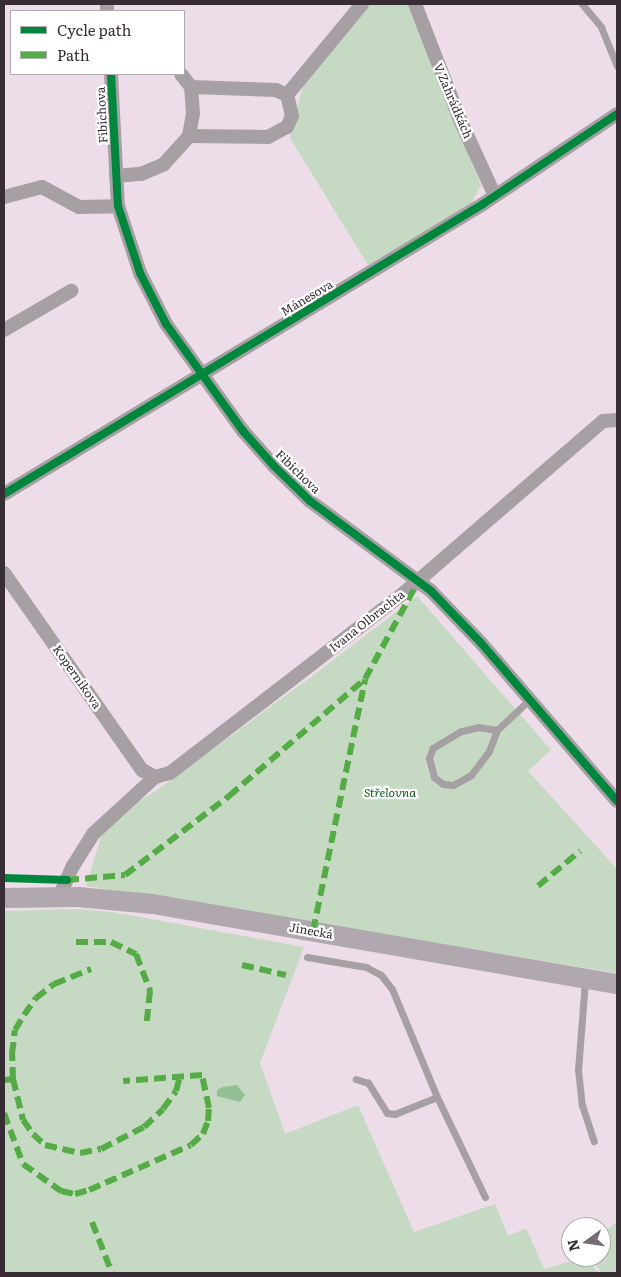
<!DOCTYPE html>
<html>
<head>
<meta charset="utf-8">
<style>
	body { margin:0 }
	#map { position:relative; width:621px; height:1277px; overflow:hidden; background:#eddde8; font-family:Literata,serif }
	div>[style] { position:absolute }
	.green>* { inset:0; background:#c5d9c3 }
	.water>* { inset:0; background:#93c095 }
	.lane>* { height:7px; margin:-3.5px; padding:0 3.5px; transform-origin:3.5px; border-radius:3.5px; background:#a69fa3 }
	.street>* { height:14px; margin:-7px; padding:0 7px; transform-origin:7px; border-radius:7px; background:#a69fa3 }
	.secondary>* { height:20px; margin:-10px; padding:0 10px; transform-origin:10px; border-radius:10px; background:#b1a7ae }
	.quiet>* { height:6px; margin-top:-3px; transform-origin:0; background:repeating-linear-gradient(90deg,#55ab45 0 12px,transparent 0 18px) }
	.cycleway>* { height:8px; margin:-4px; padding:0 4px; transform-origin:4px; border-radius:4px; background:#00873e }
	span { translate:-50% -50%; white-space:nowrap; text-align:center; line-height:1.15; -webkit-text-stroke:4.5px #fff; paint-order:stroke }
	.street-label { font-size:12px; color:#382d35 }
	.park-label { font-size:12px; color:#115d1e; font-style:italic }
	.frame { position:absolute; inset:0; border:5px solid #382d35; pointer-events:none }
	.legend { position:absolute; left:10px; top:10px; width:175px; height:65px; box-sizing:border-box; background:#fff; border:1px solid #afabae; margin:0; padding:6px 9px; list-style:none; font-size:15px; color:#382d35 }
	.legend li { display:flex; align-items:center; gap:10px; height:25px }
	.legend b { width:25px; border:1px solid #afabae }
	.north { position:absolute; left:561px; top:1217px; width:50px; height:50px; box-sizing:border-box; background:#fff; border:1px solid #afabae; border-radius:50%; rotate:256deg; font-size:14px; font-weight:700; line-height:20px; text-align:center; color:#382d35 }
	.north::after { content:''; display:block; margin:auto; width:18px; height:22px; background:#776b74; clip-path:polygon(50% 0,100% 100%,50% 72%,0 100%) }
</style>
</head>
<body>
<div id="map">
	<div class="green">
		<i style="clip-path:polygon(368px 4px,407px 4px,481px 185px,471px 204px,368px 265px,290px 138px,303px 84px)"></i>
		<i style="clip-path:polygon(417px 596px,551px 750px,528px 771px,617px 869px,617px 973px,86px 886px,102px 834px,135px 803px,153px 793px,311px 677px)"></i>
		<i style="clip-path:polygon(76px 909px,112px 912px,304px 947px,260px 1063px,285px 1134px,358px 1105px,414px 1232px,495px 1204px,508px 1236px,526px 1228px,544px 1269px,586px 1257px,598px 1273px,4px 1273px,4px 911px)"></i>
		<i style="clip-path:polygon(617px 1222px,617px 1273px,602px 1273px,590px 1257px,601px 1257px,601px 1234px)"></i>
	</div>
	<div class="water">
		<i style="clip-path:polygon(237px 1085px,245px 1095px,240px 1102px,217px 1096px,217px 1090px,223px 1087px)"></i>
	</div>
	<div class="lane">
		<i style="left:582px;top:4px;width:30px;rotate:50deg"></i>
		<i style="left:601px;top:27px;width:42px;rotate:67.7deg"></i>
		<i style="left:497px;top:730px;width:18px;rotate:-171deg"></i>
		<i style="left:479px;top:727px;width:18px;rotate:167deg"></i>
		<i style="left:461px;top:731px;width:33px;rotate:149deg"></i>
		<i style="left:433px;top:748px;width:11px;rotate:112deg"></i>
		<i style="left:429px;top:758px;width:20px;rotate:75deg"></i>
		<i style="left:434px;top:777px;width:11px;rotate:38deg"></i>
		<i style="left:443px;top:784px;width:10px;rotate:6deg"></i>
		<i style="left:453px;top:785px;width:21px;rotate:-29deg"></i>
		<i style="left:471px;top:775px;width:30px;rotate:-53deg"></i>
		<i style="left:489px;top:751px;width:22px;rotate:-69deg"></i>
		<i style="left:497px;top:730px;width:45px;rotate:-43.2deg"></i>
		<i style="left:307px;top:957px;width:60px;rotate:9.6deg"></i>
		<i style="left:366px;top:967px;width:17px;rotate:28deg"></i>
		<i style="left:381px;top:975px;width:18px;rotate:52deg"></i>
		<i style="left:392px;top:989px;width:117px;rotate:67.4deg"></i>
		<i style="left:437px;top:1097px;width:45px;rotate:158deg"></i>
		<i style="left:395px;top:1114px;width:8px;rotate:-173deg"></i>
		<i style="left:387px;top:1113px;width:36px;rotate:-122deg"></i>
		<i style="left:368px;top:1083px;width:13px;rotate:-162deg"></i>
		<i style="left:585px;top:981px;width:88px;rotate:94.5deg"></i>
		<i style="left:578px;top:1069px;width:36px;rotate:84deg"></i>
		<i style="left:582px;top:1105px;width:38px;rotate:72deg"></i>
		<i style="left:437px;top:1097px;width:111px;rotate:64.4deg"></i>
	</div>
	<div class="street">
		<i style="left:107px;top:4px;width:7px;rotate:90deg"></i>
		<i style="left:415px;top:4px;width:127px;rotate:68.7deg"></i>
		<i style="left:461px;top:122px;width:81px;rotate:65.3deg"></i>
		<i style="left:111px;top:74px;width:132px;rotate:87deg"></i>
		<i style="left:118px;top:206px;width:71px;rotate:71.8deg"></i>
		<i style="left:140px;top:273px;width:57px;rotate:63deg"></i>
		<i style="left:166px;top:324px;width:132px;rotate:54.3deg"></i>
		<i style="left:243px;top:431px;width:47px;rotate:48.5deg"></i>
		<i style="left:274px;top:466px;width:50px;rotate:44.2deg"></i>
		<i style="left:310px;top:501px;width:151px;rotate:36.6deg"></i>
		<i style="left:431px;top:591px;width:72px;rotate:46.1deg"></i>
		<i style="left:481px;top:643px;width:208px;rotate:49.3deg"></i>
		<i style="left:287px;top:95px;width:118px;rotate:-50.5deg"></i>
		<i style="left:189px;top:136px;width:79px;rotate:0.7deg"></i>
		<i style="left:268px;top:137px;width:21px;rotate:-28deg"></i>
		<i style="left:287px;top:127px;width:12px;rotate:-66deg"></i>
		<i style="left:292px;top:116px;width:22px;rotate:-103deg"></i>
		<i style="left:287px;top:95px;width:12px;rotate:-156deg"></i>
		<i style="left:276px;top:90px;width:85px;rotate:-178deg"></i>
		<i style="left:116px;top:176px;width:25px;rotate:-5deg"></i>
		<i style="left:141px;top:174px;width:25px;rotate:-23deg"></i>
		<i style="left:164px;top:164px;width:38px;rotate:-48deg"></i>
		<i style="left:189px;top:136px;width:22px;rotate:-80deg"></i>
		<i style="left:193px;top:114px;width:27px;rotate:-94deg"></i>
		<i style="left:191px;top:87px;width:16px;rotate:-128deg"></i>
		<i style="left:4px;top:197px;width:39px;rotate:-15deg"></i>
		<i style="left:42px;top:187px;width:42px;rotate:28.4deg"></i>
		<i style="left:79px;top:207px;width:39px;rotate:-1deg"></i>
		<i style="left:4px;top:330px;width:78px;rotate:-30.2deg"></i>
		<i style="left:4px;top:494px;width:560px;rotate:-31.19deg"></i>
		<i style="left:483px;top:204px;width:161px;rotate:-33.9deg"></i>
		<i style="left:4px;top:573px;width:241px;rotate:55deg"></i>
		<i style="left:142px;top:770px;width:15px;rotate:28deg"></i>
		<i style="left:155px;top:777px;width:16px;rotate:-15deg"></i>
		<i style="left:170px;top:773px;width:297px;rotate:-37.6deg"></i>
		<i style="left:405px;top:592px;width:262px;rotate:-40.8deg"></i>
		<i style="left:603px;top:421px;width:14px;rotate:-4deg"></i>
		<i style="left:59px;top:897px;width:34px;rotate:-66deg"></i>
		<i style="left:73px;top:866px;width:39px;rotate:-58deg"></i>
		<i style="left:94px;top:833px;width:83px;rotate:-42.6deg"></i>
	</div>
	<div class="secondary">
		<i style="left:4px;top:898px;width:74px;rotate:-0.8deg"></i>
		<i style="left:78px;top:897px;width:75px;rotate:5.3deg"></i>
		<i style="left:153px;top:904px;width:471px;rotate:9.8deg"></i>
	</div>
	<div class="quiet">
		<i style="left:67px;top:880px;width:58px;rotate:-4.9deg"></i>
		<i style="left:125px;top:875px;width:131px;rotate:-37.2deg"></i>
		<i style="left:229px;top:796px;width:179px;rotate:-40.7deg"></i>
		<i style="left:365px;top:679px;width:113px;rotate:-61.4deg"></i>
		<i style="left:538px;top:886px;width:55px;rotate:-39.8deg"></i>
		<i style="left:313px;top:931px;width:257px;rotate:-78.3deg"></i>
		<i style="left:76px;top:942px;width:35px"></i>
		<i style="left:111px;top:942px;width:28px;rotate:26deg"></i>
		<i style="left:136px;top:954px;width:40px;rotate:69deg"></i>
		<i style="left:150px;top:991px;width:31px;rotate:96deg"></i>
		<i style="left:242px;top:965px;width:45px;rotate:12.8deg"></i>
		<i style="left:13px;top:1079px;width:25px;rotate:-92deg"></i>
		<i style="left:12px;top:1054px;width:24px;rotate:-83deg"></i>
		<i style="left:15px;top:1030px;width:17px;rotate:-59deg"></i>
		<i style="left:24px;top:1015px;width:21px;rotate:-55deg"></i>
		<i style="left:36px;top:998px;width:23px;rotate:-38deg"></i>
		<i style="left:54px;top:984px;width:40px;rotate:-22deg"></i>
		<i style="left:4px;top:1080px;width:9px;rotate:-6deg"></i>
		<i style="left:13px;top:1079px;width:42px;rotate:76.3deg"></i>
		<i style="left:23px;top:1120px;width:17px;rotate:54deg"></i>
		<i style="left:33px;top:1134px;width:16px;rotate:43deg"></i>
		<i style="left:45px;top:1145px;width:36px;rotate:13deg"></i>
		<i style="left:80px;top:1153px;width:21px;rotate:-11deg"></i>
		<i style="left:101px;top:1149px;width:48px;rotate:-27.1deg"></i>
		<i style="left:144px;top:1127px;width:26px;rotate:-43deg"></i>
		<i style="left:163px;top:1109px;width:22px;rotate:-54deg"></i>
		<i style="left:176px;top:1091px;width:16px;rotate:-75deg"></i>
		<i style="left:4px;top:1113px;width:54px;rotate:69.6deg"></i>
		<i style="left:23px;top:1164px;width:47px;rotate:35.4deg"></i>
		<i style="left:61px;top:1191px;width:14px;rotate:12deg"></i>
		<i style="left:75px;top:1194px;width:15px;rotate:-16deg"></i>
		<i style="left:89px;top:1190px;width:111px;rotate:-23.8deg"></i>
		<i style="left:191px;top:1145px;width:16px;rotate:-43deg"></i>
		<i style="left:203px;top:1134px;width:14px;rotate:-69deg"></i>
		<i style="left:208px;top:1121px;width:13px;rotate:-86deg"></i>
		<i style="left:209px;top:1108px;width:34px;rotate:-102deg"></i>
		<i style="left:202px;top:1075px;width:79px;rotate:175.7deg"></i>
		<i style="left:92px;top:1222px;width:55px;rotate:68.6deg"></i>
	</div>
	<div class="cycleway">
		<i style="left:111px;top:74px;width:132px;rotate:87deg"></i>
		<i style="left:118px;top:206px;width:71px;rotate:71.8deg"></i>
		<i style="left:140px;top:273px;width:57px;rotate:63deg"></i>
		<i style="left:166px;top:324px;width:132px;rotate:54.3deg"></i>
		<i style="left:243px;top:431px;width:47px;rotate:48.5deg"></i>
		<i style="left:274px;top:466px;width:50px;rotate:44.2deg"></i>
		<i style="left:310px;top:501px;width:151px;rotate:36.6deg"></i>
		<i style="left:431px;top:591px;width:72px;rotate:46.1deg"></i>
		<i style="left:481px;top:643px;width:208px;rotate:49.3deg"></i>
		<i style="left:4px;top:494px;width:560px;rotate:-31.19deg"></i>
		<i style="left:483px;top:204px;width:161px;rotate:-33.9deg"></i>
		<i style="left:4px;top:878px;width:63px;rotate:1.8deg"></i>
	</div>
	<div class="street-label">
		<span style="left:453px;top:101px;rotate:67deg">V Zahrádkách</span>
		<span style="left:102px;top:115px;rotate:-93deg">Fibichova</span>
		<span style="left:307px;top:298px;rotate:-31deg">Mánesova</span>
		<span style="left:298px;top:472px;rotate:44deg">Fibichova</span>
		<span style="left:367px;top:621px;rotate:-38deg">Ivana Olbrachta</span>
		<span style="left:77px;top:677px;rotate:55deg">Koperníkova</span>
		<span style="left:311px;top:931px;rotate:10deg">Jinecká</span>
	</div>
	<div class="park-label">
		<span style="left:390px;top:793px">Střelovna</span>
	</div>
	<div class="frame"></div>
	<ul class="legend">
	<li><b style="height:6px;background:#00873e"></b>Cycle path</li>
	<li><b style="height:6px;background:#55ab45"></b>Path</li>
	</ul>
	<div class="north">N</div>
</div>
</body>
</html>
